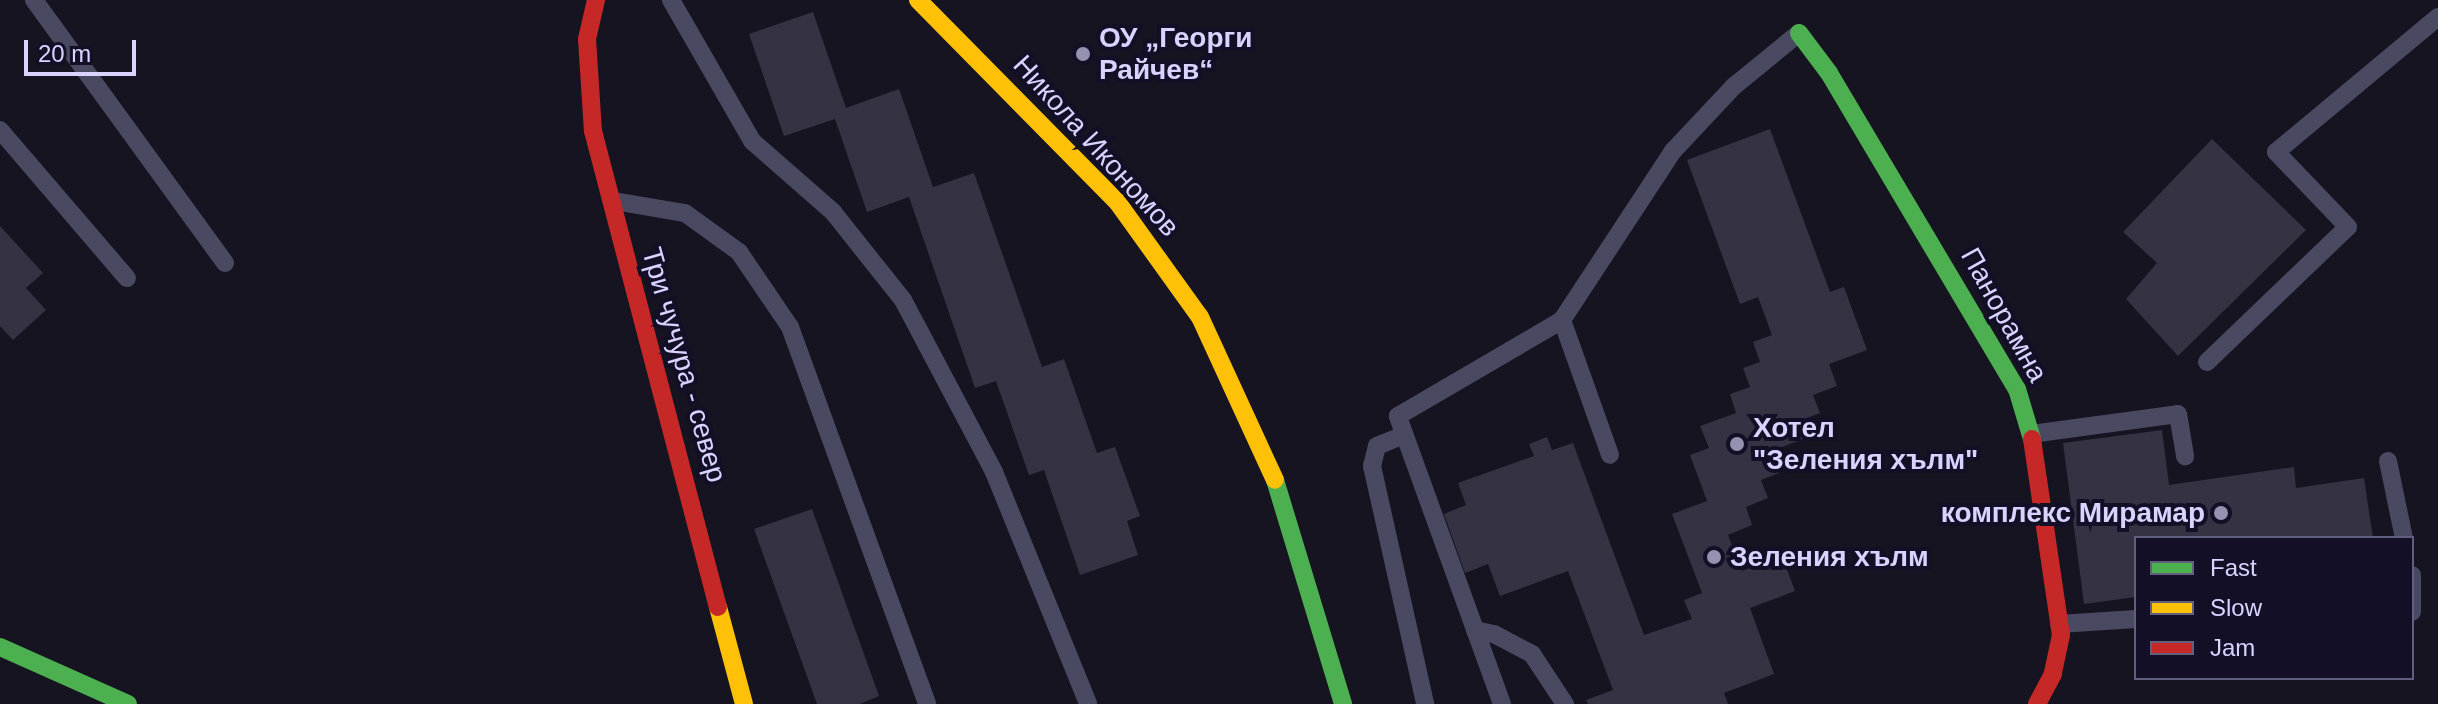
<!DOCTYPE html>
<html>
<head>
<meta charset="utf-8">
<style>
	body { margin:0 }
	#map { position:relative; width:2438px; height:704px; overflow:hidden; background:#161421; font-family:Helvetica,sans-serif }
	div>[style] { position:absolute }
	.building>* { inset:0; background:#343243 }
	.lane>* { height:18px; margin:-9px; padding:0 9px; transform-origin:9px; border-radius:9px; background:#4a4962 }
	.fast>* { height:18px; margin:-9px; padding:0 9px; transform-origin:9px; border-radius:9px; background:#4caf50 }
	.slow>* { height:18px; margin:-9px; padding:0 9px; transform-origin:9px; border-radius:9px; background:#ffc107 }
	.jam>* { height:18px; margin:-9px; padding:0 9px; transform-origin:9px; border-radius:9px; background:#c62828 }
	.dots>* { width:22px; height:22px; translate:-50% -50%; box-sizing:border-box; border:4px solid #130f26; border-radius:50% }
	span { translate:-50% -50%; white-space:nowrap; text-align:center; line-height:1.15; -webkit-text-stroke:8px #130f26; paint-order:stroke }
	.poi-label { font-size:28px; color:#d9d4ff; font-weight:700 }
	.left { translate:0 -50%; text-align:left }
	.right { translate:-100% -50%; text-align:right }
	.street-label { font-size:28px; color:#d9d4ff }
	.legend { position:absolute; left:2134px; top:536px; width:280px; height:144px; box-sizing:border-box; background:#130f26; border:2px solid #625e7d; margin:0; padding:10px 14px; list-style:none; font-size:24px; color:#d9d4ff }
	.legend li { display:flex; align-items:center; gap:16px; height:40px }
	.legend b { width:40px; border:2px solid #625e7d }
	.scale { position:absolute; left:24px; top:40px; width:112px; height:36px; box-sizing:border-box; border:4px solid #d9d4ff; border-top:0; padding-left:10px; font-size:24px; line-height:28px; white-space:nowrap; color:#d9d4ff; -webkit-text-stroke:6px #130f26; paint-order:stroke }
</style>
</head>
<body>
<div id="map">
	<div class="building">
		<i style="clip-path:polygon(813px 12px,846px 108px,899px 89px,933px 187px,974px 173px,1042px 367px,1064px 359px,1097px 453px,1115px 447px,1140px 516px,1127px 521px,1138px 555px,1080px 575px,1044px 470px,1029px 475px,996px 381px,975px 388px,909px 197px,867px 212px,835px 119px,784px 136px,749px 34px)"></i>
		<i style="clip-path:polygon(1770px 129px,1830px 292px,1844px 287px,1867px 350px,1829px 364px,1837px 386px,1813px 395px,1820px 413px,1799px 421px,1806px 438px,1771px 451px,1779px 473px,1761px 480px,1768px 498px,1746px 507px,1752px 525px,1728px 535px,1742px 571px,1782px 556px,1795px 591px,1750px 608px,1774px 674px,1724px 693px,1728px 704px,1588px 704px,1586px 700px,1613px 690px,1568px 571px,1500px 596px,1488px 564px,1465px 573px,1444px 514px,1466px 505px,1458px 483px,1534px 456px,1529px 444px,1547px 437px,1552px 450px,1573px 443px,1644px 635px,1692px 619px,1684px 600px,1702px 593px,1672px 514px,1707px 501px,1690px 455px,1709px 448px,1700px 426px,1736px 413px,1730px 394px,1750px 387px,1743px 368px,1760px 362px,1753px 342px,1772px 335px,1758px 297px,1740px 304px,1687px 160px)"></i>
		<i style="clip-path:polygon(2212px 139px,2306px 230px,2178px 356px,2126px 299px,2157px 263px,2123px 232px)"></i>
		<i style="clip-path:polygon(0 226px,43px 273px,26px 288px,46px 310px,13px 340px,0 326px)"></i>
		<i style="clip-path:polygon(2162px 430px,2169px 485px,2294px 467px,2296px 488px,2364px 478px,2373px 538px,2136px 538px,2136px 597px,2084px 604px,2063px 443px)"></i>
		<i style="clip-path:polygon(812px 509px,879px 696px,860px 704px,817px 704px,754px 529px)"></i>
	</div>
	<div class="lane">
		<i style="left:34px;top:0;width:325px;rotate:54deg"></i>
		<i style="left:671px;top:0;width:163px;rotate:60.1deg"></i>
		<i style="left:752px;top:141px;width:108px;rotate:41.2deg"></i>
		<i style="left:833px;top:212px;width:112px;rotate:51.5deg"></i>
		<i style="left:903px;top:300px;width:195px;rotate:62.1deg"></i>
		<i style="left:994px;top:472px;width:250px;rotate:67.9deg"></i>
		<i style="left:0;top:130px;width:195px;rotate:49.4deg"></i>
		<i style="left:614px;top:201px;width:72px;rotate:9.6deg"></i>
		<i style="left:685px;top:213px;width:67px;rotate:35.8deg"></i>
		<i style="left:739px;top:252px;width:91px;rotate:55.8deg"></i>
		<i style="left:790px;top:327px;width:401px;rotate:70deg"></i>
		<i style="left:1562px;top:320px;width:202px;rotate:-56.7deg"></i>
		<i style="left:1673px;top:151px;width:88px;rotate:-46.8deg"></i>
		<i style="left:1733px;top:87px;width:85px;rotate:-39.3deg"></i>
		<i style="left:2207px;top:362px;width:195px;rotate:-43.8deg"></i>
		<i style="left:2348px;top:227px;width:104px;rotate:-133.8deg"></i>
		<i style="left:2276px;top:152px;width:211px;rotate:-39.8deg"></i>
		<i style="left:2031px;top:434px;width:148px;rotate:-7.7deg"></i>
		<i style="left:2178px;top:414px;width:43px;rotate:80.5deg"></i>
		<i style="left:1404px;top:435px;width:29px;rotate:158deg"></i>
		<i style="left:1377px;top:446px;width:21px;rotate:104deg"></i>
		<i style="left:1372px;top:466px;width:244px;rotate:77.4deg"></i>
		<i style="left:2388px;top:461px;width:79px;rotate:78.3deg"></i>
		<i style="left:2412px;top:575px;width:37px;rotate:90deg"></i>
		<i style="left:2059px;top:624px;width:77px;rotate:-3.7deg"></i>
		<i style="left:1475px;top:630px;width:19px;rotate:12deg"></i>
		<i style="left:1494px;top:634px;width:43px;rotate:27.8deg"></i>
		<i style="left:1532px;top:654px;width:60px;rotate:56.6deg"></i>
		<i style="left:1502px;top:704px;width:306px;rotate:-109.9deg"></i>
		<i style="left:1398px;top:416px;width:190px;rotate:-30.3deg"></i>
		<i style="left:1562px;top:320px;width:143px;rotate:70.4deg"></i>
	</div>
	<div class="fast">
		<i style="left:1799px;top:33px;width:50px;rotate:53.1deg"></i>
		<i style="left:1829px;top:73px;width:368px;rotate:59.3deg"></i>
		<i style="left:2017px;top:389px;width:52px;rotate:73.3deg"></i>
		<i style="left:1275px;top:480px;width:234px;rotate:73.1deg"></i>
		<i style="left:0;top:647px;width:140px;rotate:24deg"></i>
	</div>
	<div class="slow">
		<i style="left:918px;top:0;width:285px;rotate:45.4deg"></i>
		<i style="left:1118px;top:203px;width:140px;rotate:54.3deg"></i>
		<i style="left:1200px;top:317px;width:179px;rotate:65.3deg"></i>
		<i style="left:718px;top:607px;width:100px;rotate:75deg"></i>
	</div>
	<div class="jam">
		<i style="left:596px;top:0;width:40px;rotate:103deg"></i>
		<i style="left:587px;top:39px;width:92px;rotate:86.3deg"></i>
		<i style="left:593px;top:131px;width:492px;rotate:75.3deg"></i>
		<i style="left:2032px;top:439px;width:198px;rotate:81.6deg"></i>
		<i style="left:2061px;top:635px;width:40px;rotate:102deg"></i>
		<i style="left:2053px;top:674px;width:34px;rotate:118deg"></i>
	</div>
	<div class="dots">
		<i style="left:1083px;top:54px;background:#9591b1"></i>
		<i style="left:1737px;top:444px;background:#9591b1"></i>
		<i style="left:2221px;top:513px;background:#9591b1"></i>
		<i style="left:1714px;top:557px;background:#9591b1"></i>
	</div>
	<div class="poi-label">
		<span class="left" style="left:1099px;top:54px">ОУ „Георги<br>Райчев“</span>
		<span class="left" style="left:1753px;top:444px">Хотел<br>"Зеления хълм"</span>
		<span class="right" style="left:2205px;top:513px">комплекс Мирамар</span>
		<span class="left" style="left:1730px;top:557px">Зеления хълм</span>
	</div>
	<div class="street-label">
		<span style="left:1096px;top:146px;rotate:48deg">Никола Икономов</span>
		<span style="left:2004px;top:315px;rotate:61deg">Панорамна</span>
		<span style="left:684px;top:365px;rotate:74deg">Три чучура - север</span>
	</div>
	<ul class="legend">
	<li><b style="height:10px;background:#4caf50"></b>Fast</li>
	<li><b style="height:10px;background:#ffc107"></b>Slow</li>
	<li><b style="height:10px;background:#c62828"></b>Jam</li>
	</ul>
	<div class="scale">20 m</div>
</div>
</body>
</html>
